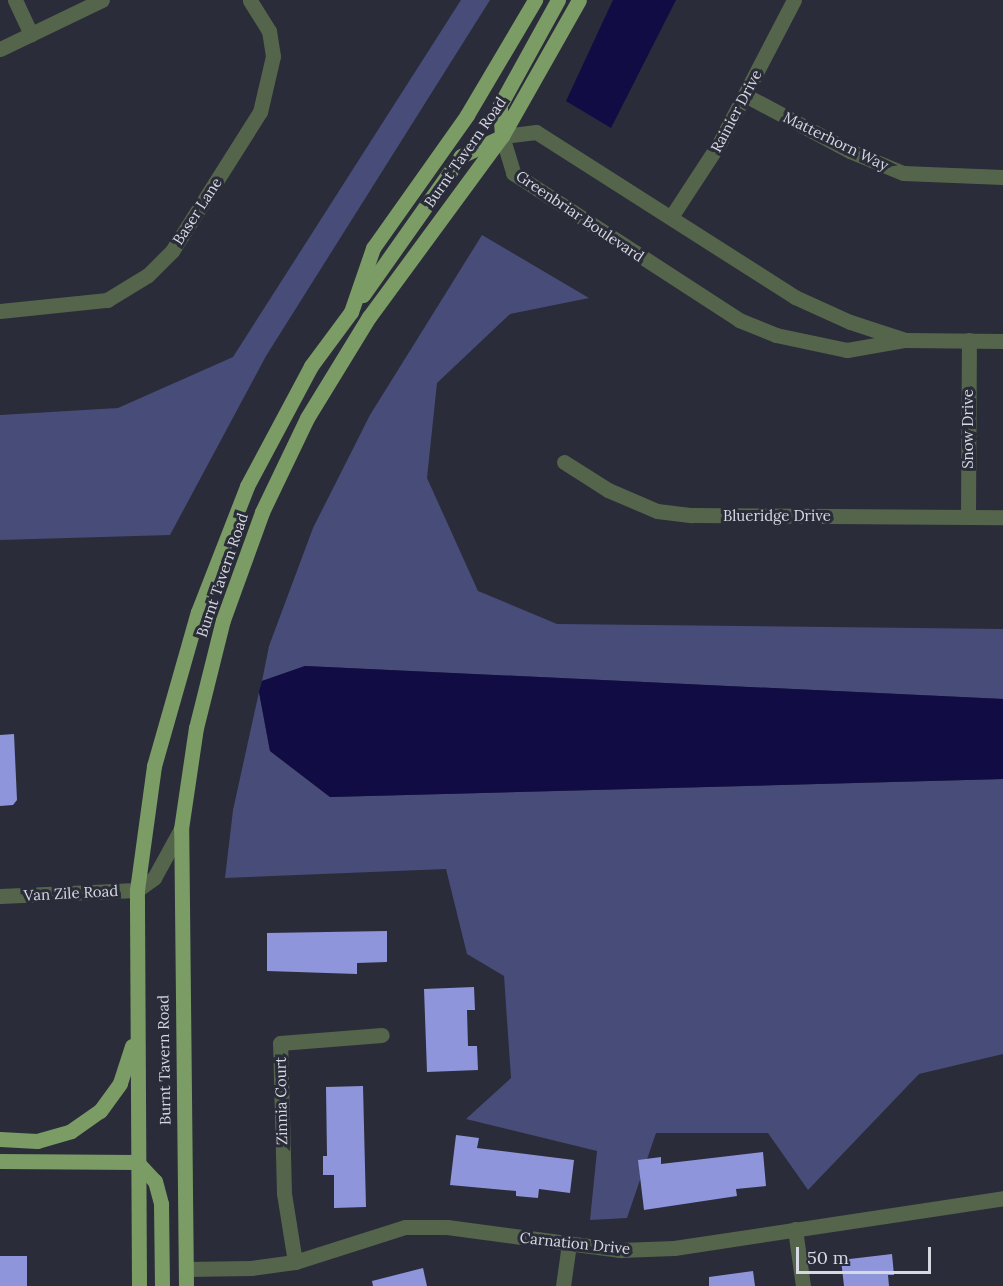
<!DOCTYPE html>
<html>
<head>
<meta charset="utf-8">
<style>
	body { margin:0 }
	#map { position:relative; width:1003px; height:1286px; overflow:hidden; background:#2a2c39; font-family:Lora,serif }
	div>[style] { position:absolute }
	.green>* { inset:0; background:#484c79 }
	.water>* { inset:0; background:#120c45 }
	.building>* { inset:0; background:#8e95da; transform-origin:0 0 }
	.minor>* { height:15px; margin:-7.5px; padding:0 7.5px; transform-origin:7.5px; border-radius:7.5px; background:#55654b }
	.tertiary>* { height:15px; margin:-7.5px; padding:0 7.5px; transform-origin:7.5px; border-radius:7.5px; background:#55654b }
	.primary>* { height:15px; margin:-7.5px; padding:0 7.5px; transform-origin:7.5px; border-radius:7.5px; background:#7b9c65 }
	span { translate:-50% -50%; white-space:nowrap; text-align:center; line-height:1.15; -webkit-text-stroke:6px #2a2c39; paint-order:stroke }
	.street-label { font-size:15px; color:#d7d9e2 }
	.scale { position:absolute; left:796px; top:1247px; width:135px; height:27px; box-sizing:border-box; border:3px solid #d7d9e2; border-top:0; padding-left:8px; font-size:18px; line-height:21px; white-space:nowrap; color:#d7d9e2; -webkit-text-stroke:4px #2a2c39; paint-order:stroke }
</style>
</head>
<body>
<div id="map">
	<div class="green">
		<i style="clip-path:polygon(461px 0,490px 0,266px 356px,170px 535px,0 540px,0 415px,118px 408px,233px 357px)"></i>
		<i style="clip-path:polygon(482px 235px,589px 298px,510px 314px,437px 383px,427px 478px,478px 591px,557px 624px,1003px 629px,1003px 699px,305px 666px,262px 681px,269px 646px,313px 528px,370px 415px)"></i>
		<i style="clip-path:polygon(259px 692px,270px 751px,330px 797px,1003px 779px,1003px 1054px,919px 1074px,808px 1190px,768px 1133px,656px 1133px,627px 1218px,590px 1220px,597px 1151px,466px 1119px,511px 1078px,504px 976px,467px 954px,446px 869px,225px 878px,233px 810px)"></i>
	</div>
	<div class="water">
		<i style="clip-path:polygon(613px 0,676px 0,611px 128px,566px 101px)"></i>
		<i style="clip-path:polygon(305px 666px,1003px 699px,1003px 779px,330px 797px,270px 751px,259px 692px,262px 681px)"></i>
	</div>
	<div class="building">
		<i style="clip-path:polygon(14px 734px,17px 800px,13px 805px,0 806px,0 735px)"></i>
		<i style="clip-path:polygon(387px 931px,387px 962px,357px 963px,357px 974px,267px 971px,267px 933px)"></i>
		<i style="clip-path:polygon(474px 987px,475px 1010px,467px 1010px,468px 1046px,477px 1046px,478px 1070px,427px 1072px,424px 989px)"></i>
		<i style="clip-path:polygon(363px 1086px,366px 1207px,334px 1208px,334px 1175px,323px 1175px,323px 1156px,327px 1156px,326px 1087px)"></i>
		<i style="clip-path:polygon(456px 1135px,479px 1138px,477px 1148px,574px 1160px,570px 1193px,539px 1189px,538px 1198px,516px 1196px,516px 1191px,450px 1185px)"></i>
		<i style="clip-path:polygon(763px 1152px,766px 1186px,736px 1189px,737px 1196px,644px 1210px,638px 1160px,661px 1157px,661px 1164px)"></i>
		<i style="clip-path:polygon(892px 1254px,894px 1275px,888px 1275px,889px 1286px,844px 1286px,841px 1260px)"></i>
		<i style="left:0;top:1256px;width:27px;height:30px"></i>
		<i style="clip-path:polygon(423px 1268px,427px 1286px,373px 1286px,372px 1281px)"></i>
		<i style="clip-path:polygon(753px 1271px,755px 1286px,709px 1286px,709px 1277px)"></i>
	</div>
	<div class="minor">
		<i style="left:15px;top:0;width:38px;rotate:65deg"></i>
		<i style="left:0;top:49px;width:113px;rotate:-25.7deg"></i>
		<i style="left:745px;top:95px;width:119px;rotate:28.1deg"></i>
		<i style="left:850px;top:151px;width:57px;rotate:22.5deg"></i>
		<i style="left:903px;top:173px;width:100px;rotate:2.3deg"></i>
		<i style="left:671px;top:217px;width:90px;rotate:-56.8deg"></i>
		<i style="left:720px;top:142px;width:160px;rotate:-62.5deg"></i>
		<i style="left:0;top:311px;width:108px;rotate:-5.9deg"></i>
		<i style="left:107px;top:300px;width:48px;rotate:-31.4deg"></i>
		<i style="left:148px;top:275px;width:34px;rotate:-45deg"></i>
		<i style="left:172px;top:251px;width:165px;rotate:-57.7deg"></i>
		<i style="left:260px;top:112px;width:57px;rotate:-76.9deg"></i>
		<i style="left:273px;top:56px;width:25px;rotate:-99deg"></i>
		<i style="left:269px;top:31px;width:36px;rotate:-122deg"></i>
		<i style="left:905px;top:340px;width:58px;rotate:-161.9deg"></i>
		<i style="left:850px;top:322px;width:60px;rotate:-155.6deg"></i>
		<i style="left:795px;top:297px;width:307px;rotate:-147.5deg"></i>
		<i style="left:536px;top:132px;width:34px;rotate:173deg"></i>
		<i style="left:502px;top:136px;width:39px;rotate:73deg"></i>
		<i style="left:513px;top:173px;width:270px;rotate:33deg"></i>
		<i style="left:739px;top:320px;width:40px;rotate:22deg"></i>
		<i style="left:776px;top:335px;width:73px;rotate:11.9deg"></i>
		<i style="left:847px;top:350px;width:59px;rotate:-9.8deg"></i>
		<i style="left:905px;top:340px;width:98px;rotate:0.6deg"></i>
		<i style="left:564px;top:462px;width:52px;rotate:32.5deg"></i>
		<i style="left:608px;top:490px;width:53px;rotate:23.2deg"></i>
		<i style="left:657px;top:511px;width:35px;rotate:7deg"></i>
		<i style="left:692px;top:515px;width:311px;rotate:0.4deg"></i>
		<i style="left:968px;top:517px;width:177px;rotate:-89.7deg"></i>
		<i style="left:795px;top:1229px;width:58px;rotate:82deg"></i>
		<i style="left:295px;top:1262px;width:70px;rotate:-99.1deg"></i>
		<i style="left:284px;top:1193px;width:150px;rotate:-91.5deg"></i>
		<i style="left:280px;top:1043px;width:102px;rotate:-4.5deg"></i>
		<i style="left:186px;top:1269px;width:65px;rotate:-0.9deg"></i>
		<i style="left:251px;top:1268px;width:44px;rotate:-7.8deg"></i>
		<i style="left:295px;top:1262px;width:115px;rotate:-17.7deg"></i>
		<i style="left:405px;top:1227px;width:42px"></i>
		<i style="left:447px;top:1227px;width:175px;rotate:7.6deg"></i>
		<i style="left:620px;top:1250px;width:54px;rotate:-2.1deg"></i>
		<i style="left:674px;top:1248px;width:333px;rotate:-8.6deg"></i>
		<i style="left:563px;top:1286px;width:42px;rotate:-81.9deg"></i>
	</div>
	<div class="tertiary">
		<i style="left:0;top:896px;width:137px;rotate:-2.5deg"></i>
		<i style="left:137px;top:890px;width:21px;rotate:-35deg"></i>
		<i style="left:154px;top:878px;width:56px;rotate:-61.1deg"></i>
	</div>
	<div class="primary">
		<i style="left:502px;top:136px;width:31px;rotate:-94deg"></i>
		<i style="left:500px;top:105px;width:120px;rotate:-61.1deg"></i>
		<i style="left:363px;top:295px;width:170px;rotate:-54.8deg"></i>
		<i style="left:461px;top:156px;width:42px;rotate:-25.3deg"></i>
		<i style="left:0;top:1139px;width:37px;rotate:3deg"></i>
		<i style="left:37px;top:1141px;width:35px;rotate:-16deg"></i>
		<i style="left:71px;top:1131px;width:35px;rotate:-35deg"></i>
		<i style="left:100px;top:1111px;width:34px;rotate:-54deg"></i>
		<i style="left:120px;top:1083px;width:39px;rotate:-72deg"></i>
		<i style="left:0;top:1161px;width:137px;rotate:0.4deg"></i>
		<i style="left:137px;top:1162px;width:26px;rotate:47deg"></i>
		<i style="left:155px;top:1181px;width:24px;rotate:75deg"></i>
		<i style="left:161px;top:1204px;width:82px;rotate:89.3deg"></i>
		<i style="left:139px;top:1286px;width:396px;rotate:-90.3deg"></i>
		<i style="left:137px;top:890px;width:125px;rotate:-82.2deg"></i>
		<i style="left:154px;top:766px;width:160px;rotate:-74.1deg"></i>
		<i style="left:198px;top:612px;width:135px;rotate:-68.7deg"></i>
		<i style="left:247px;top:486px;width:136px;rotate:-61.9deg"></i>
		<i style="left:311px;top:366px;width:67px;rotate:-53.5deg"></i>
		<i style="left:351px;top:312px;width:68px;rotate:-71deg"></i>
		<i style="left:373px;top:248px;width:163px;rotate:-54.7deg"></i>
		<i style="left:467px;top:115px;width:134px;rotate:-59.4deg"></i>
		<i style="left:186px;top:1286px;width:457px;rotate:-90.6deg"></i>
		<i style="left:181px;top:829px;width:102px;rotate:-81.6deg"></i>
		<i style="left:196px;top:728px;width:111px;rotate:-76deg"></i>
		<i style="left:223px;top:620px;width:115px;rotate:-70.1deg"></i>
		<i style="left:262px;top:512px;width:104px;rotate:-64.4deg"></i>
		<i style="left:307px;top:418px;width:119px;rotate:-58.5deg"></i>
		<i style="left:369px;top:317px;width:225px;rotate:-53.7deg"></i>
		<i style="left:502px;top:136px;width:156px;rotate:-60.5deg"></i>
	</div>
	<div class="street-label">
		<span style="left:736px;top:111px;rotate:-62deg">Rainier Drive</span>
		<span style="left:836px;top:141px;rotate:26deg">Matterhorn Way</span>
		<span style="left:465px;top:152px;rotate:-55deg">Burnt Tavern Road</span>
		<span style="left:197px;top:211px;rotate:-57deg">Baser Lane</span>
		<span style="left:580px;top:216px;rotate:34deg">Greenbriar Boulevard</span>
		<span style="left:968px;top:429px;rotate:-90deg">Snow Drive</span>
		<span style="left:777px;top:516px">Blueridge Drive</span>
		<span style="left:222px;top:575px;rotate:-71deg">Burnt Tavern Road</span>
		<span style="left:71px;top:893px;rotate:-3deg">Van Zile Road</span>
		<span style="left:164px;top:1060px;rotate:-91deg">Burnt Tavern Road</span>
		<span style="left:281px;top:1101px;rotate:-91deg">Zinnia Court</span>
		<span style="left:575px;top:1243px;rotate:6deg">Carnation Drive</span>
	</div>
	<div class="scale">50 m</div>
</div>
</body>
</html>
